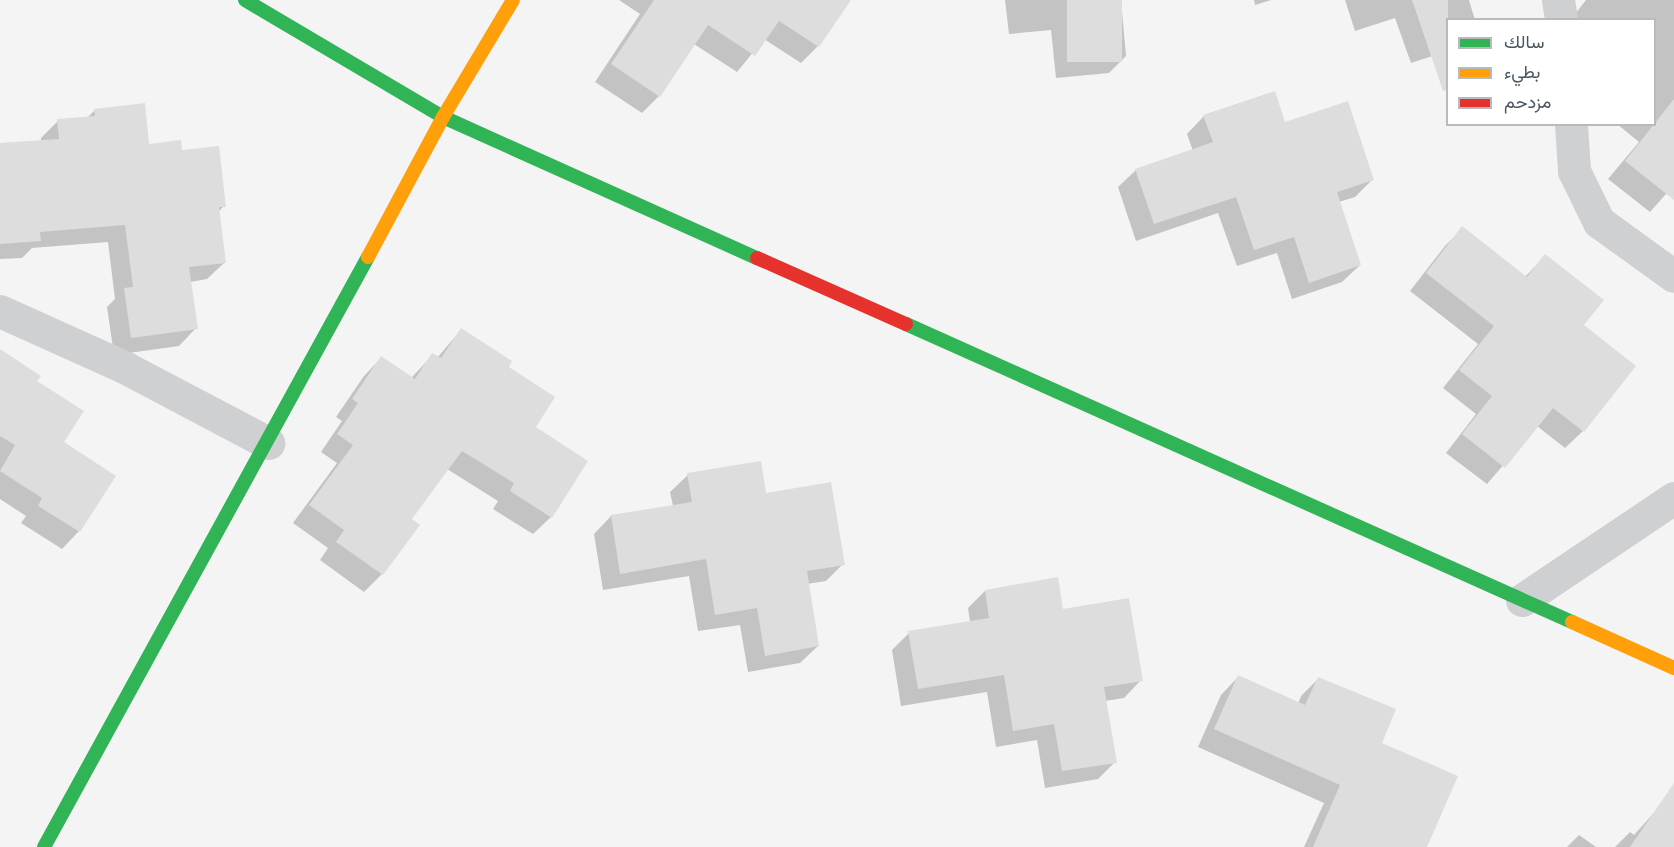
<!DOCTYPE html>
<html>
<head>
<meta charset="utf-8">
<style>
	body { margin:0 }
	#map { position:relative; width:1674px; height:847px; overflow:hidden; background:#f4f4f4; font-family:"Archivo Narrow",Vazirmatn,sans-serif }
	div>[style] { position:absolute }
	.shadow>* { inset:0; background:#0003 }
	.building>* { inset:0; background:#ddddde; transform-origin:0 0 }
	.street>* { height:33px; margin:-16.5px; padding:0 16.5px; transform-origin:16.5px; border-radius:16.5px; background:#ced0d2 }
	.fast>* { height:14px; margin:-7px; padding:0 7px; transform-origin:7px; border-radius:7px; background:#30b455 }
	.slow>* { height:14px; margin:-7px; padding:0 7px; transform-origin:7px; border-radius:7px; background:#ff9f0a }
	.jam>* { height:14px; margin:-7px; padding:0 7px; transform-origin:7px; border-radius:7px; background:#e5322d }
	span { translate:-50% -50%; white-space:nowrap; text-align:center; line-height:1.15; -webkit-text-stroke:4.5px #fff; paint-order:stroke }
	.legend { position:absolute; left:1446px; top:18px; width:210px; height:108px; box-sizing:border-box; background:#fff; border:2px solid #b7bbc0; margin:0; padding:8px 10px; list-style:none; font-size:18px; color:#4a5661 }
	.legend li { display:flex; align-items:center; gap:12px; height:30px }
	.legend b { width:30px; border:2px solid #b7bbc0 }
</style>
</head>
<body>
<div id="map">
	<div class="shadow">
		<i style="clip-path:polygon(619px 0,845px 0,818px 46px,801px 63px,764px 39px,737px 72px,694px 44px,659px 96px,642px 113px,595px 82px,640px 14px)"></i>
		<i style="clip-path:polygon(1005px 0,1121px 0,1126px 56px,1109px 73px,1056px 78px,1051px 30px,1009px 34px)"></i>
		<i style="clip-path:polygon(1254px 0,1271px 0,1255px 5px)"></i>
		<i style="clip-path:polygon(1345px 0,1469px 0,1475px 20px,1448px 20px,1448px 51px,1411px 63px,1395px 18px,1355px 31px)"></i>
		<i style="clip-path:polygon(1586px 0,1674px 0,1674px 185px,1650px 212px,1608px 179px,1639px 142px,1617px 124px,1654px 124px,1654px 20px,1574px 20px,1572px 18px)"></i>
		<i style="clip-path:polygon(95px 110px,148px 145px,181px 152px,224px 206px,218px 212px,225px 262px,207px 279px,190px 282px,196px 328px,179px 346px,114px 355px,107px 307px,115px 299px,108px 242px,32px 248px,22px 258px,0 259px,0 145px,41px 141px,41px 138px,58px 121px,86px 119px)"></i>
		<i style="clip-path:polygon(1204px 116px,1284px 124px,1372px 180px,1355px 197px,1339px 202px,1360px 265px,1342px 282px,1292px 299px,1277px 253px,1237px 266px,1218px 213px,1136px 241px,1118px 187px,1136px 170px,1193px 151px,1187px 134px)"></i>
		<i style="clip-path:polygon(1463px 228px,1525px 277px,1545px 256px,1582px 326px,1634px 367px,1583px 431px,1565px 448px,1537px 426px,1487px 484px,1446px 453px,1476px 414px,1443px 388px,1478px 344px,1410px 291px,1445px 246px)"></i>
		<i style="clip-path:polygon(461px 330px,506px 367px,534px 428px,551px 517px,533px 534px,493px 509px,498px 501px,447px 469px,410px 519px,418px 525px,382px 574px,364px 592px,320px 560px,328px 548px,293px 523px,337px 463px,321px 452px,342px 421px,336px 417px,364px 376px,381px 358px,411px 378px,433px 355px,437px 358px)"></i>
		<i style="clip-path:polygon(0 351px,35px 382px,61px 443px,79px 531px,62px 549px,21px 523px,26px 516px,0 499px)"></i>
		<i style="clip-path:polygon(688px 475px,764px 494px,843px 564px,826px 581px,807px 584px,818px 646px,800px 663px,748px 672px,740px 625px,698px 631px,689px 576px,603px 590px,594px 534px,611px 516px,673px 506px,670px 492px)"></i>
		<i style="clip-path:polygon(985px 591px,1062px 611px,1141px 680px,1124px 698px,1105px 701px,1115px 762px,1098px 779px,1045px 788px,1037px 740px,996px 747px,987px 692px,901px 706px,892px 650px,909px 633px,970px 622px,968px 608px)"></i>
		<i style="clip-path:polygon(1238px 677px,1298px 704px,1301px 696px,1318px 679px,1380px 744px,1426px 847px,1304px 847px,1324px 803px,1198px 747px,1221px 695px)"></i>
		<i style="clip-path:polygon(1659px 807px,1674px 816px,1674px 847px,1615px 847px,1630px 832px,1634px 835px)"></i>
		<i style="clip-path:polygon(1579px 835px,1596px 847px,1567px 847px)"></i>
	</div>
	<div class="building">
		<i style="clip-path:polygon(654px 0,851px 0,819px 47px,779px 21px,755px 56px,708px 25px,660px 97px,611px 64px)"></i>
		<i style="left:1067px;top:0;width:55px;height:62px"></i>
		<i style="clip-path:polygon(1412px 0,1448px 0,1448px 90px,1443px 91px)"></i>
		<i style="clip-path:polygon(1275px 91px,1285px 122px,1348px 101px,1374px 180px,1337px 192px,1361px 265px,1309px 283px,1294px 237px,1254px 250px,1236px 197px,1154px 224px,1135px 169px,1213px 142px,1203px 115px)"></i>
		<i style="clip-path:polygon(1674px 99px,1674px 200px,1625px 161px)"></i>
		<i style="clip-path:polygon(145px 103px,149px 144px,181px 140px,182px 150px,219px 146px,226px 207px,219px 207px,226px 263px,189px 267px,198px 329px,131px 338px,124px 288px,133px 287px,125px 225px,40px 232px,41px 241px,0 244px,0 143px,59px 139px,57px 119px,95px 116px,94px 109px)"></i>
		<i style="clip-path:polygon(1462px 226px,1527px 277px,1545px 254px,1604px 300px,1584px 325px,1636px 366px,1584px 432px,1553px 408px,1505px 468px,1462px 434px,1492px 396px,1459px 370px,1494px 326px,1426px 273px)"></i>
		<i style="clip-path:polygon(461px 328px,512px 361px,509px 367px,555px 397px,536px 427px,588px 461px,552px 518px,510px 491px,514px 483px,462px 451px,412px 519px,420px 525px,383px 575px,336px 542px,344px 530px,309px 505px,353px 445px,337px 434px,358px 403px,352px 399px,381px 356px,415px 379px,432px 353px,441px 358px)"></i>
		<i style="clip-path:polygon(0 349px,41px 376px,37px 381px,84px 411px,64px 442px,116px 476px,80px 532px,38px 506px,42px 498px,0 471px,15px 445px,0 436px)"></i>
		<i style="clip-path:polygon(761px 461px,766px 493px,831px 482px,845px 565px,807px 571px,819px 646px,765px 656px,757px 608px,715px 615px,706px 559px,620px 574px,611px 515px,692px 502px,687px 473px)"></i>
		<i style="clip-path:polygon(1058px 577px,1063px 609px,1129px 598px,1143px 681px,1104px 687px,1117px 763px,1062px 771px,1054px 724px,1013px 731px,1004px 675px,918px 689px,908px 631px,989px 618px,985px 590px)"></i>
		<i style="clip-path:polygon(1238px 675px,1305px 705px,1318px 677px,1396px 709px,1382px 743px,1458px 776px,1427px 847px,1313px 847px,1340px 785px,1214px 729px)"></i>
		<i style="clip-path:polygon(1674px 783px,1674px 847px,1630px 847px)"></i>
	</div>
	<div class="street">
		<i style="left:1558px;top:0;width:20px;rotate:81deg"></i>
		<i style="left:1571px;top:124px;width:47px;rotate:86.3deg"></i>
		<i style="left:1574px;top:171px;width:57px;rotate:63.9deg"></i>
		<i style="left:1599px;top:222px;width:92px;rotate:35.8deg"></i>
		<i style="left:0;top:311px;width:138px;rotate:24.3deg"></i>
		<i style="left:126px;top:368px;width:161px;rotate:27.8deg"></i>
		<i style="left:1522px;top:600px;width:183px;rotate:-33.9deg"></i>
	</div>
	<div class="fast">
		<i style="left:245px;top:0;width:230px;rotate:30.6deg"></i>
		<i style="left:443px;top:117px;width:344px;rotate:24.2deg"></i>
		<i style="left:906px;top:324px;width:730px;rotate:24.11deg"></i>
		<i style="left:44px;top:847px;width:673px;rotate:-61.23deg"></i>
	</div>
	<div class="slow">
		<i style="left:368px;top:257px;width:159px;rotate:-61.8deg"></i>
		<i style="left:443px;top:117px;width:136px;rotate:-59.1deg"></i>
		<i style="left:1572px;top:622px;width:112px;rotate:24.3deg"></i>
	</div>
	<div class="jam">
		<i style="left:757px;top:258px;width:163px;rotate:23.9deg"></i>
	</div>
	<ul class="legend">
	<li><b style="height:8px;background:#30b455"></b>سالك</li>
	<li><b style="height:8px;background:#ff9f0a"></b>بطيء</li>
	<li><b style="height:8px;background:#e5322d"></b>مزدحم</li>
	</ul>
</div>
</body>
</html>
